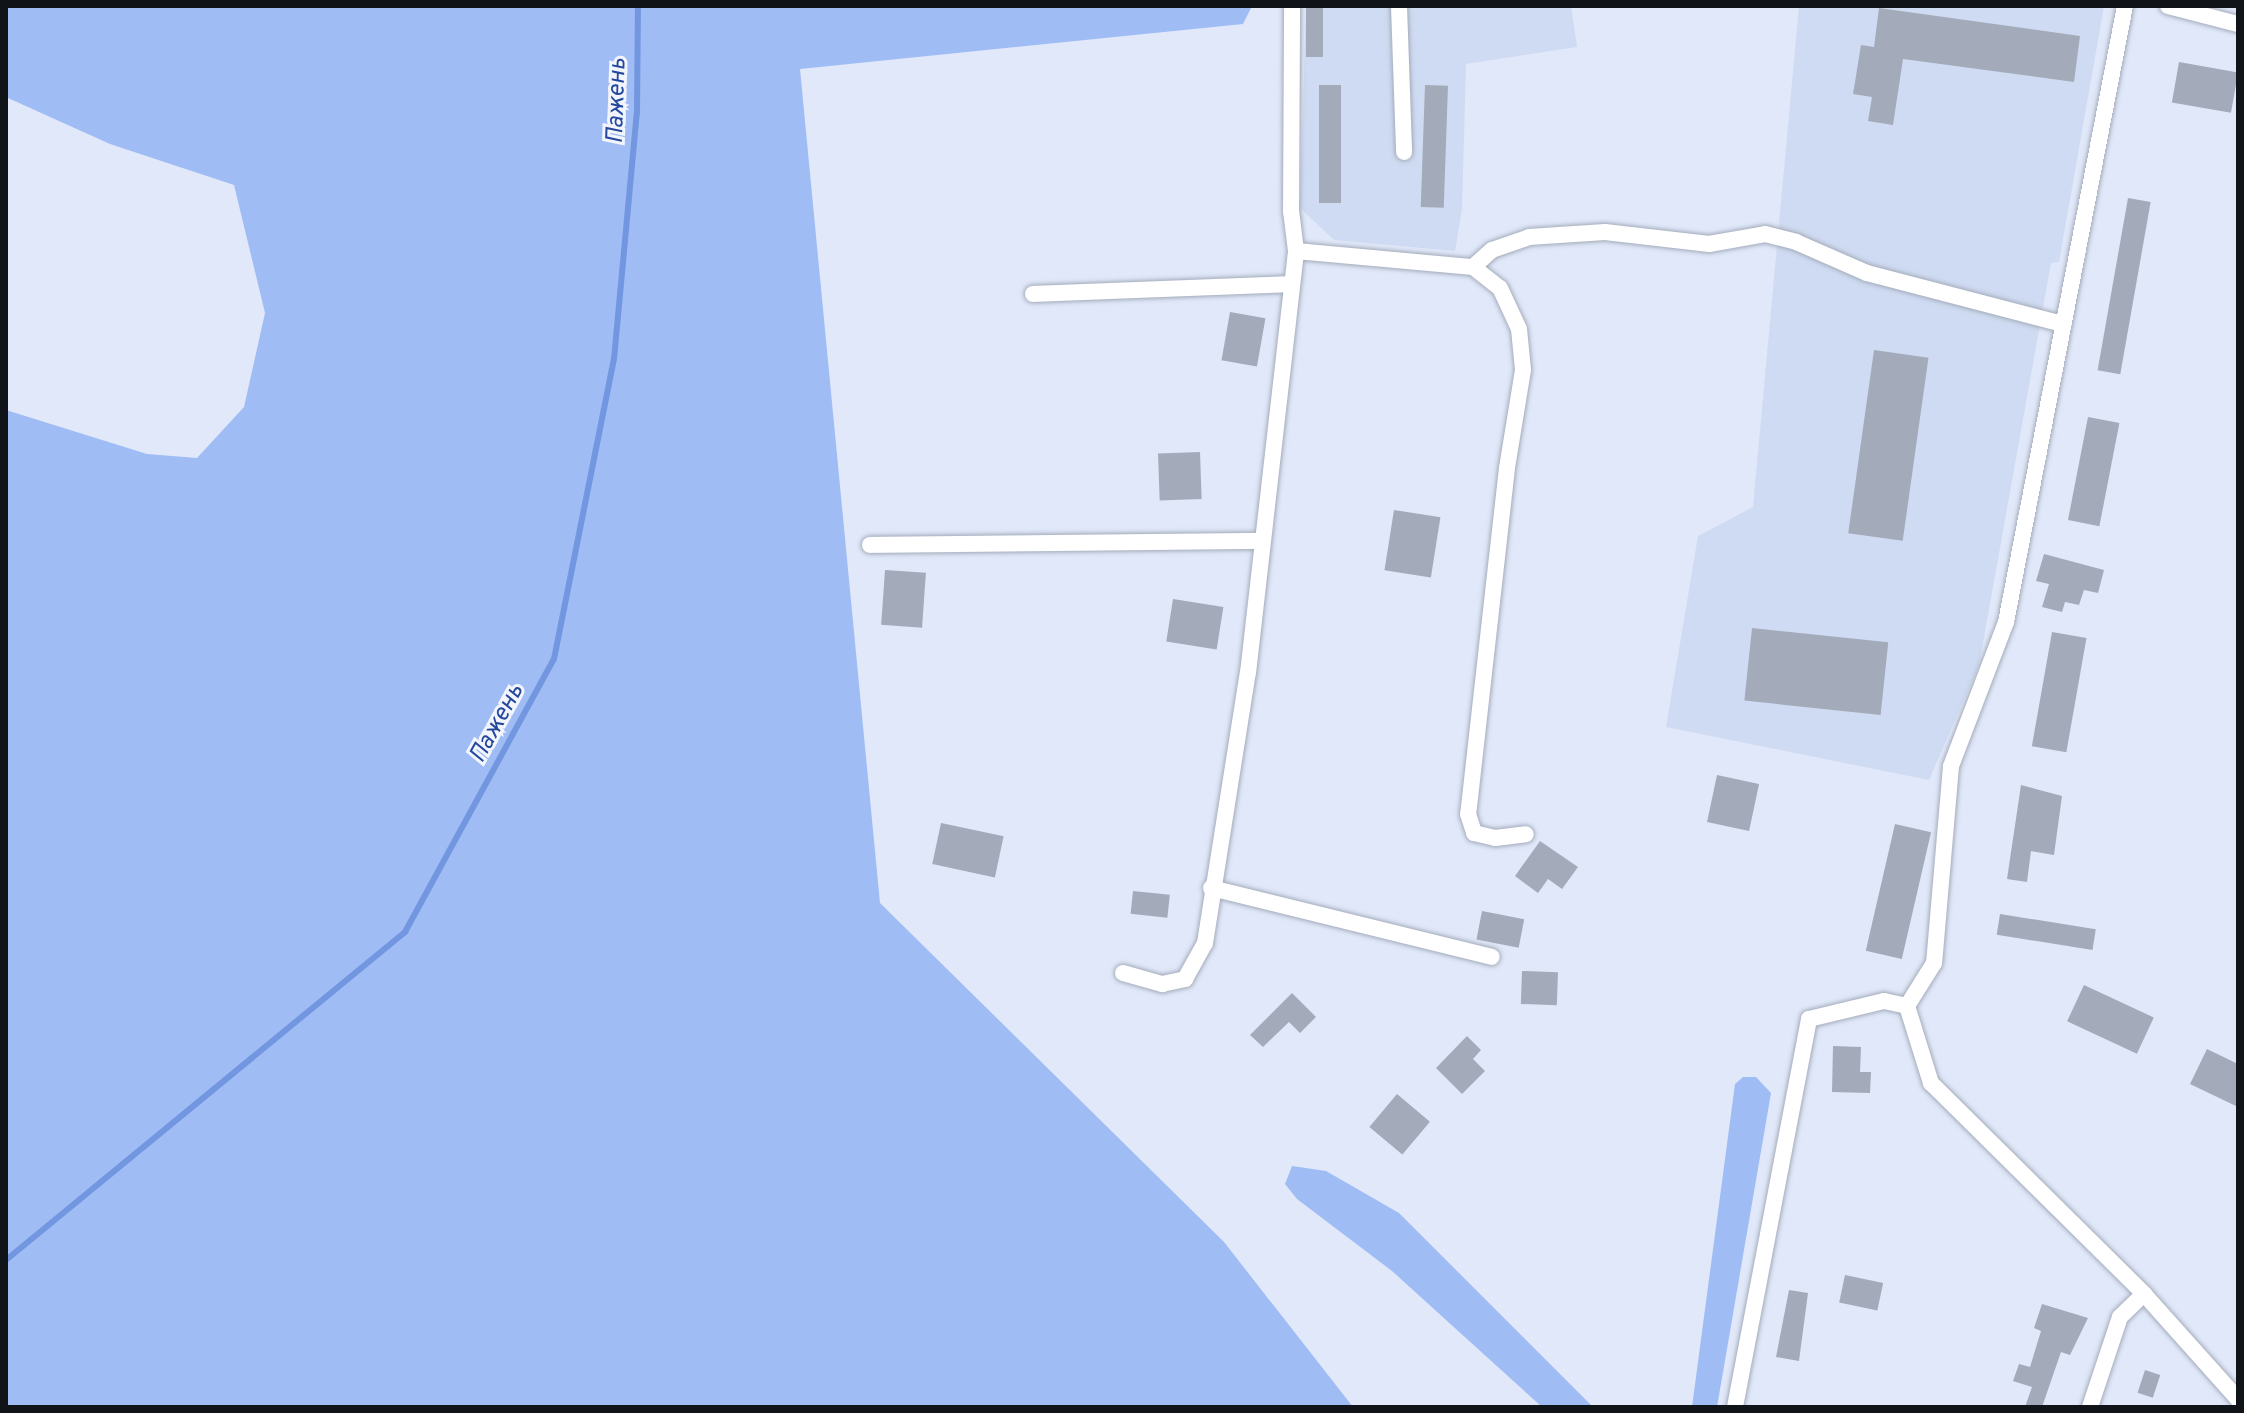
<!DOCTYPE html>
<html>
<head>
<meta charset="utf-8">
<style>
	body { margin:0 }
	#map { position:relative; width:2244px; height:1413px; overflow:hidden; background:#e0e8f9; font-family:Overpass,sans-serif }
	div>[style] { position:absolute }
	.built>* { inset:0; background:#cfdbf2 }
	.green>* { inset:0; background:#a0bcf5 }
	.stream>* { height:6px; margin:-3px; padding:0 3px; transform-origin:3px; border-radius:3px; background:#7296df }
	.building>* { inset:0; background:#a3abba; transform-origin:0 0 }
	.roads { filter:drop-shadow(0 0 2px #a4acbb) drop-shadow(0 0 2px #a4acbb) }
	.minor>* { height:16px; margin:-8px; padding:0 8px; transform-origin:8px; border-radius:8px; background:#fff }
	span { translate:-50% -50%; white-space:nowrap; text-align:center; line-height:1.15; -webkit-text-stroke:6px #f2f5fc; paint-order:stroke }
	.water-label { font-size:24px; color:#24489e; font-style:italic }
	.frame { position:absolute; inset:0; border:8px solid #101318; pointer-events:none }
</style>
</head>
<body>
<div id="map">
	<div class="built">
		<i style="clip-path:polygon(1306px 6px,1571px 6px,1577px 47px,1466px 64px,1462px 209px,1455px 251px,1334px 240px,1300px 208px)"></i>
		<i style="clip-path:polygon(1799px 6px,2104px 6px,2059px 262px,2051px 263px,1979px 665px,1929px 780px,1666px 727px,1698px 536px,1753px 507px)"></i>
	</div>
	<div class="green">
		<i style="clip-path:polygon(6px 6px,1252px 6px,1243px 24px,800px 69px,880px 903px,1224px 1242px,1353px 1407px,6px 1407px,6px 410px,147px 454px,197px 458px,244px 407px,265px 313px,234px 185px,110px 144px,8px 98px)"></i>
		<i style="clip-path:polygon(1743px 1077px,1756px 1077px,1771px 1093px,1717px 1407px,1692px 1407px,1735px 1084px)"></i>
		<i style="clip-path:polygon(1292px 1166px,1326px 1171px,1399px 1213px,1593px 1407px,1542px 1407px,1392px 1271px,1297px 1199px,1285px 1184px)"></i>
	</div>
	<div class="stream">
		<i style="left:6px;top:1260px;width:517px;rotate:-39.42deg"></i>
		<i style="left:405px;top:932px;width:311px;rotate:-61.4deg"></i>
		<i style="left:554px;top:659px;width:306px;rotate:-78.7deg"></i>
		<i style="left:614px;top:359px;width:247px;rotate:-84.7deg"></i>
		<i style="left:637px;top:113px;width:107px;rotate:-89.5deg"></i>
	</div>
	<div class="building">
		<i style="left:1306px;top:6px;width:17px;height:51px"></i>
		<i style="clip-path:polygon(1879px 8px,2080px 36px,2074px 82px,1903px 59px,1893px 125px,1868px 121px,1872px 97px,1853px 94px,1861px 45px,1874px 47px)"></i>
		<i style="left:2179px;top:62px;width:60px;height:41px;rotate:10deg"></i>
		<i style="left:1319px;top:85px;width:22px;height:118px"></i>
		<i style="left:1425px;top:85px;width:23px;height:122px;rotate:2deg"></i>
		<i style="left:2128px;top:198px;width:23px;height:175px;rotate:10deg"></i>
		<i style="left:1230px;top:312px;width:36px;height:49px;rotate:10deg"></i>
		<i style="left:1874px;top:350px;width:55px;height:185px;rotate:8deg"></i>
		<i style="left:2088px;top:417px;width:32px;height:105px;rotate:11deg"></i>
		<i style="left:1200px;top:452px;width:47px;height:42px;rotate:88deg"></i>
		<i style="left:1394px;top:510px;width:47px;height:61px;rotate:9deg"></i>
		<i style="clip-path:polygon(2044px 554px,2104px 570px,2098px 593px,2084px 590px,2079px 605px,2065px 602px,2062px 612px,2042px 607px,2049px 584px,2036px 581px)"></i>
		<i style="left:885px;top:570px;width:41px;height:55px;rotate:4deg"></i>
		<i style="left:1173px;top:599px;width:51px;height:43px;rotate:9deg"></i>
		<i style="left:1752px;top:628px;width:137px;height:73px;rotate:6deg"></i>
		<i style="left:2052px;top:632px;width:35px;height:116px;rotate:10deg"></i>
		<i style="left:1717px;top:775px;width:43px;height:48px;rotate:12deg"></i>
		<i style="clip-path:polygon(2021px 785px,2062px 796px,2054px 855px,2031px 851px,2027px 882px,2007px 879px)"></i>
		<i style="left:941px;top:823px;width:64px;height:42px;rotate:12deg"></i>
		<i style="left:1895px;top:824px;width:37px;height:130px;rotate:13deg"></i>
		<i style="clip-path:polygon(1540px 841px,1578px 867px,1562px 889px,1548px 879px,1538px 893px,1515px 876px)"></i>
		<i style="left:1133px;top:891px;width:37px;height:23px;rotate:6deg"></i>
		<i style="left:1482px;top:911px;width:43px;height:29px;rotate:11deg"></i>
		<i style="left:2000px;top:914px;width:97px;height:21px;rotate:9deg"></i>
		<i style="left:1522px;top:971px;width:36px;height:33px;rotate:2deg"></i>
		<i style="left:2084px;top:985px;width:77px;height:40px;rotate:25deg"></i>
		<i style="clip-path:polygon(1292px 993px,1316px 1017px,1300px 1033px,1289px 1022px,1263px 1047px,1250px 1035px)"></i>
		<i style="clip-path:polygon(1467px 1036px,1481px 1050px,1473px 1059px,1485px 1071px,1462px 1094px,1436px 1068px)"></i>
		<i style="clip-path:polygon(1833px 1046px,1861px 1047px,1860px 1072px,1871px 1072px,1870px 1093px,1832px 1092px)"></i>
		<i style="clip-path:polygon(2207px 1049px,2238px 1064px,2238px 1107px,2190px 1084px)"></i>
		<i style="left:1397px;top:1094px;width:43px;height:43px;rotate:40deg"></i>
		<i style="left:1845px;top:1275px;width:39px;height:28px;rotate:12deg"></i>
		<i style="clip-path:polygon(1789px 1290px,1808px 1293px,1799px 1361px,1776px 1357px)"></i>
		<i style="clip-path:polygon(2042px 1304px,2088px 1318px,2070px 1355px,2061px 1352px,2042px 1407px,2025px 1407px,2032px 1387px,2013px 1381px,2019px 1364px,2030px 1367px,2041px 1331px,2034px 1328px)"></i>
		<i style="left:2145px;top:1370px;width:16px;height:24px;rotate:18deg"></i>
	</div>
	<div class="roads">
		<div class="minor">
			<i style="left:1399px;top:6px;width:146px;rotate:88deg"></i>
			<i style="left:2125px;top:6px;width:627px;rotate:100.93deg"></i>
			<i style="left:2006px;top:622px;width:154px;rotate:110.9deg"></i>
			<i style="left:1951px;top:766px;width:198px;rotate:94.9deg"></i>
			<i style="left:1934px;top:963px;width:51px;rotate:122.1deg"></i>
			<i style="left:1907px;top:1006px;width:81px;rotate:72.7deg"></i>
			<i style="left:1931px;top:1083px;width:300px;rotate:44.7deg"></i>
			<i style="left:2144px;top:1294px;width:141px;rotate:48.2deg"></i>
			<i style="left:2168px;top:6px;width:72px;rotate:14.4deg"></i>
			<i style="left:1296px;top:251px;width:178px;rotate:5.2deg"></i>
			<i style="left:1473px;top:267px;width:34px;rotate:38deg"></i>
			<i style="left:1500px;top:288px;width:45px;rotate:65.1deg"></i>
			<i style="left:1519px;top:329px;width:41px;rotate:84.4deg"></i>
			<i style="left:1523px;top:370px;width:99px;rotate:99.3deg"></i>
			<i style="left:1507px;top:468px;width:348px;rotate:96.4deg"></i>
			<i style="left:1468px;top:814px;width:20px;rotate:72deg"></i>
			<i style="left:1474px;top:833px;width:22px;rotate:13deg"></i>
			<i style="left:1495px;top:838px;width:31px;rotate:-7deg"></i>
			<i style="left:1473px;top:267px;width:25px;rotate:-42deg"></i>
			<i style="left:1492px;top:250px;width:39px;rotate:-19deg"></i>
			<i style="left:1529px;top:237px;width:76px;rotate:-3.8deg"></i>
			<i style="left:1605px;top:232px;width:105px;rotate:6.6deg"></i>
			<i style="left:1709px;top:244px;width:57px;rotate:-10.1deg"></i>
			<i style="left:1765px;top:234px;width:32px;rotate:14deg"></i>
			<i style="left:1796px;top:242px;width:77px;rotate:23.6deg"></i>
			<i style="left:1867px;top:273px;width:203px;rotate:14.6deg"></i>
			<i style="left:1033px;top:294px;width:259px;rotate:-2.2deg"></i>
			<i style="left:870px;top:545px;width:393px;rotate:-0.6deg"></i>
			<i style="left:1211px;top:888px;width:289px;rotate:13.8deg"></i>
			<i style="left:1123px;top:973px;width:41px;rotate:15.8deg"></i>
			<i style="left:1162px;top:984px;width:24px;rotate:-12deg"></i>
			<i style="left:1185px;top:979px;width:41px;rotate:-60.9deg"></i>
			<i style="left:1205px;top:943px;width:273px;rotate:-81deg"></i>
			<i style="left:1248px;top:673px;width:425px;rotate:-83.5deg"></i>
			<i style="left:1296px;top:251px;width:39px;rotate:-97deg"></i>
			<i style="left:1291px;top:212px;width:206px;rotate:-89.7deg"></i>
			<i style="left:1735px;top:1407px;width:395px;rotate:-79.2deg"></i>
			<i style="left:1809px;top:1019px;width:77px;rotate:-13.5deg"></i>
			<i style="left:1884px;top:1001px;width:24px;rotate:12deg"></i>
			<i style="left:2090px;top:1407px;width:95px;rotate:-71.6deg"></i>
			<i style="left:2120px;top:1317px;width:33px;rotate:-44deg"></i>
		</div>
	</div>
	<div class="water-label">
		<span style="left:618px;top:101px;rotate:-88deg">Пажень</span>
		<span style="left:498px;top:724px;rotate:-61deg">Пажень</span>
	</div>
	<div class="frame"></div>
</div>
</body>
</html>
